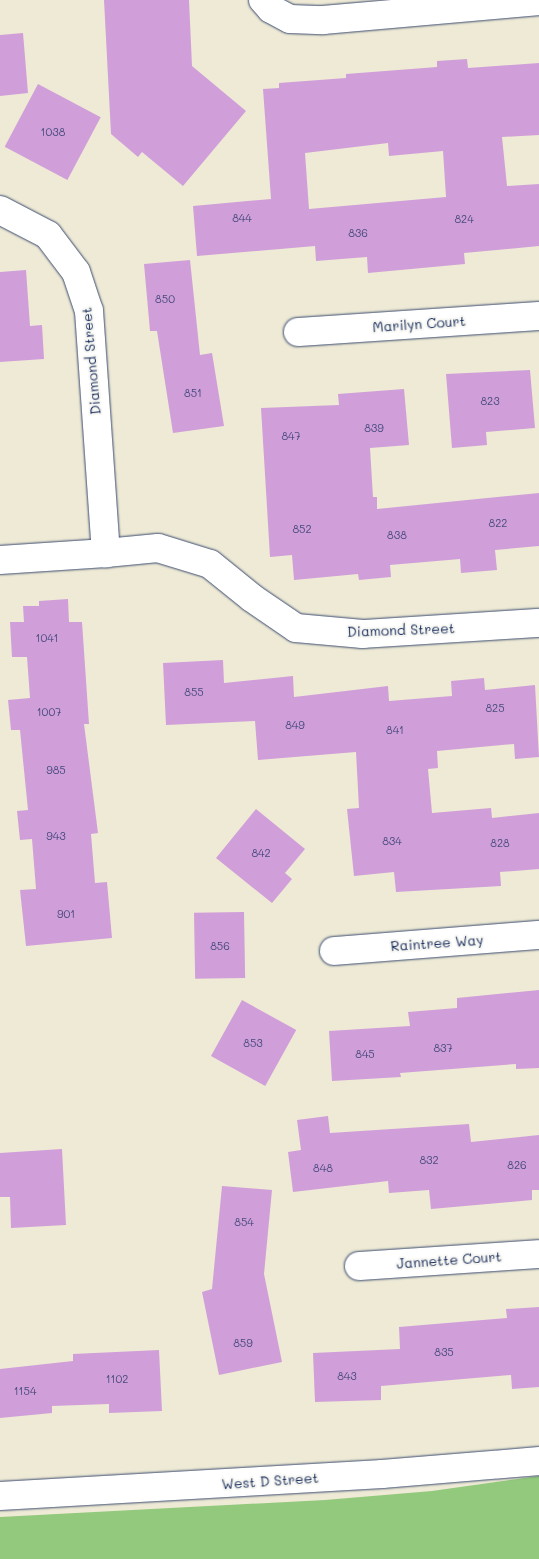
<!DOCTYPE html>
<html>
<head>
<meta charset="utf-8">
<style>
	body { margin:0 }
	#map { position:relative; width:539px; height:1559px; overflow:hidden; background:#eeead5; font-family:Mali,sans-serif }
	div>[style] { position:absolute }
	.green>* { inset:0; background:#92c97c }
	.building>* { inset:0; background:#d09fda; transform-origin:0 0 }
	.roads { filter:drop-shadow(0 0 1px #3b4b70) drop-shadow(0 0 1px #3b4b70) }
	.minor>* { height:28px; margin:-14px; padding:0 14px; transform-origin:14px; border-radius:14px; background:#fff }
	span { translate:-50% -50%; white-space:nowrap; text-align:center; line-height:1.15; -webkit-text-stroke:4px #f6f6f2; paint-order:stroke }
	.number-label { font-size:11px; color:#484b7d }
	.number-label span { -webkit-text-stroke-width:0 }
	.street-label { font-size:14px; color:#1b2f5e }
</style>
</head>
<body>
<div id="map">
	<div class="green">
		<i style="clip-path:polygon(539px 1476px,539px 1559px,0 1559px,0 1517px,325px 1500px,432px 1491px)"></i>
	</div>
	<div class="building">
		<i style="clip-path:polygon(104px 0,189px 0,192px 66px,246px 111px,183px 186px,142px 152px,138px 157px,111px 134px)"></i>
		<i style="clip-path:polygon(23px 33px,28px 93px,0 96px,0 35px)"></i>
		<i style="clip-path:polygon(evenodd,467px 59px,468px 68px,539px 63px,539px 135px,502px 137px,507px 186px,539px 184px,539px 246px,464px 253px,465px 264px,368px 273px,367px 257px,316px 261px,315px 246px,197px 256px,193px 206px,271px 199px,263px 89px,279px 88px,279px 83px,346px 78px,346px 74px,437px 67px,437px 61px,467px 59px,388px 143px,389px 156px,443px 151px,446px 197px,309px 209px,305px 153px,388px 143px)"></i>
		<i style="left:38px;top:84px;width:71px;height:71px;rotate:28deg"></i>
		<i style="clip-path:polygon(190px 260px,200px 355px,212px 353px,224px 426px,173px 433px,157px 331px,150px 331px,144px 264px)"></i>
		<i style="clip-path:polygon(26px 270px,30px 326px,42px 325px,44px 359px,0 362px,0 272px)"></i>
		<i style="clip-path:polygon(530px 370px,535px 428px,486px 432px,487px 445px,452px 448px,446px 374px)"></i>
		<i style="clip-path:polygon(404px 389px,409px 445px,370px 448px,373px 497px,377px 497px,377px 509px,539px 493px,539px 546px,495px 550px,497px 570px,461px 573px,460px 559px,390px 565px,391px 577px,359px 580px,358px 574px,294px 580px,292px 555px,270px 557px,261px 408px,339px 405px,338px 394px)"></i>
		<i style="clip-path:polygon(68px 599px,69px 622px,82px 622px,89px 724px,84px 724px,98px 833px,91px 834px,95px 883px,107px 882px,112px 938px,26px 946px,20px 890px,36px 889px,32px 839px,20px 840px,17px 811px,28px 810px,20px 730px,11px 730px,8px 700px,30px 698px,27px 657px,12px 657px,10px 622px,24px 622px,23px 606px,39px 606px,39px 601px)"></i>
		<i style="clip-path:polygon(223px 660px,224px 683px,293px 676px,294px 697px,388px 686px,389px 701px,452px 696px,451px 681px,484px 678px,485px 690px,535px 685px,539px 757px,515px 759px,514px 744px,437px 751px,438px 768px,428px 769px,432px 813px,491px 808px,492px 818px,539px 813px,539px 869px,500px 872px,501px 886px,396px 892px,394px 872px,354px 876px,347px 809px,359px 808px,356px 752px,258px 760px,255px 721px,166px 725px,163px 663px)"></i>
		<i style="clip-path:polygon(256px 809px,305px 849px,285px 873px,292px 879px,272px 903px,216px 858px)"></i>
		<i style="left:244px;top:912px;width:66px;height:50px;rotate:89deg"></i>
		<i style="clip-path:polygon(539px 990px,539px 1068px,516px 1069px,516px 1064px,400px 1073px,401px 1077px,332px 1081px,329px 1031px,410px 1026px,408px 1012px,457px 1008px,457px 998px)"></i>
		<i style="left:242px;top:1000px;width:62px;height:64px;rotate:29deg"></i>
		<i style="clip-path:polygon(328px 1116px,330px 1133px,469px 1124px,471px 1142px,539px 1135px,539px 1190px,532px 1190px,532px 1200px,431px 1209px,429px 1190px,389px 1193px,388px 1181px,293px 1192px,288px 1152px,301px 1150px,297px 1120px)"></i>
		<i style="clip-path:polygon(62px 1149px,66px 1225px,11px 1228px,10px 1197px,0 1197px,0 1153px)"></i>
		<i style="clip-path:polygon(222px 1186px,272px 1190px,264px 1274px,282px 1362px,219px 1375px,202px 1292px,212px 1289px)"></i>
		<i style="clip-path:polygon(539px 1307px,539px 1387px,512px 1389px,511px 1375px,381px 1386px,381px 1400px,315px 1402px,313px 1353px,400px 1349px,399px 1327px,507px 1318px,506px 1309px)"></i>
		<i style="clip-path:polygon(159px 1350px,162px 1411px,109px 1413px,109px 1404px,52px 1406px,52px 1413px,0 1418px,0 1369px,73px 1361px,73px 1354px)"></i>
	</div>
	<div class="roads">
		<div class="minor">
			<i style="left:263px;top:0;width:12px;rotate:48deg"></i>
			<i style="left:271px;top:9px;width:21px;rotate:28deg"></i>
			<i style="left:290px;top:19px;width:33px;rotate:2deg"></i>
			<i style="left:323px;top:20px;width:217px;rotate:-5deg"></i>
			<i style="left:0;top:210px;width:54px;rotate:27.5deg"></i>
			<i style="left:48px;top:235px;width:46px;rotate:52.9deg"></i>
			<i style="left:76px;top:272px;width:41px;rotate:71.6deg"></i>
			<i style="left:89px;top:311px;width:243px;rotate:86deg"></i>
			<i style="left:106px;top:553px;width:52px;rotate:-5.5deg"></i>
			<i style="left:158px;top:548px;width:54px;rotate:17.1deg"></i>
			<i style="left:210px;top:564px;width:54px;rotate:39deg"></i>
			<i style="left:252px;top:598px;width:53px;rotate:34.3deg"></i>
			<i style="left:296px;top:628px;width:67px;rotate:5.1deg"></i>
			<i style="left:363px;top:634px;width:176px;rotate:-3.6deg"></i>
			<i style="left:298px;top:332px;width:242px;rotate:-3.8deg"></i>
			<i style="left:0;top:560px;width:106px;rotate:-3.8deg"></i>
			<i style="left:334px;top:951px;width:206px;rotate:-4.5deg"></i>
			<i style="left:359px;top:1266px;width:180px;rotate:-3.8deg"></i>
			<i style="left:0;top:1496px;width:383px;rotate:-3.3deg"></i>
			<i style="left:382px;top:1474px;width:158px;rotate:-4.7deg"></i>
		</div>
	</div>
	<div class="number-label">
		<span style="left:53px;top:132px">1038</span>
		<span style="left:242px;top:218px">844</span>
		<span style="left:464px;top:219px">824</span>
		<span style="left:358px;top:233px">836</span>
		<span style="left:165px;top:299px">850</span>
		<span style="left:193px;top:393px">851</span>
		<span style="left:490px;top:401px">823</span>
		<span style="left:374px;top:428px">839</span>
		<span style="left:291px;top:436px">847</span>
		<span style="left:498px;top:523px">822</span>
		<span style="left:302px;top:529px">852</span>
		<span style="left:397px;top:535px">838</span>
		<span style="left:47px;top:638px">1041</span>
		<span style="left:194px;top:692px">855</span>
		<span style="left:495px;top:708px">825</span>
		<span style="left:49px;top:712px">1007</span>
		<span style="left:295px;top:725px">849</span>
		<span style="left:395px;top:730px">841</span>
		<span style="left:56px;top:770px">985</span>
		<span style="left:56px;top:836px">943</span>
		<span style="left:392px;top:841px">834</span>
		<span style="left:500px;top:843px">828</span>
		<span style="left:261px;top:853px">842</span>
		<span style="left:66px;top:914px">901</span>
		<span style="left:220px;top:946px">856</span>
		<span style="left:253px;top:1043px">853</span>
		<span style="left:443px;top:1048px">837</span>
		<span style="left:365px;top:1054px">845</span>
		<span style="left:429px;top:1160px">832</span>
		<span style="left:517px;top:1165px">826</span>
		<span style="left:323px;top:1168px">848</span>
		<span style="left:244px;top:1222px">854</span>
		<span style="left:243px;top:1343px">859</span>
		<span style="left:444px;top:1352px">835</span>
		<span style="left:347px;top:1376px">843</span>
		<span style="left:117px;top:1379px">1102</span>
		<span style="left:25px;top:1391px">1154</span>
	</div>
	<div class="street-label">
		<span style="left:419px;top:324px;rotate:-4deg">Marilyn Court</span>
		<span style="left:91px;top:361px;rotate:-95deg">Diamond Street</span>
		<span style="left:401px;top:630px;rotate:-2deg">Diamond Street</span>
		<span style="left:437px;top:943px;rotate:-4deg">Raintree Way</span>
		<span style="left:449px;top:1260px;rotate:-4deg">Jannette Court</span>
		<span style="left:270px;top:1481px;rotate:-4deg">West D Street</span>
	</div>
</div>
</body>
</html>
